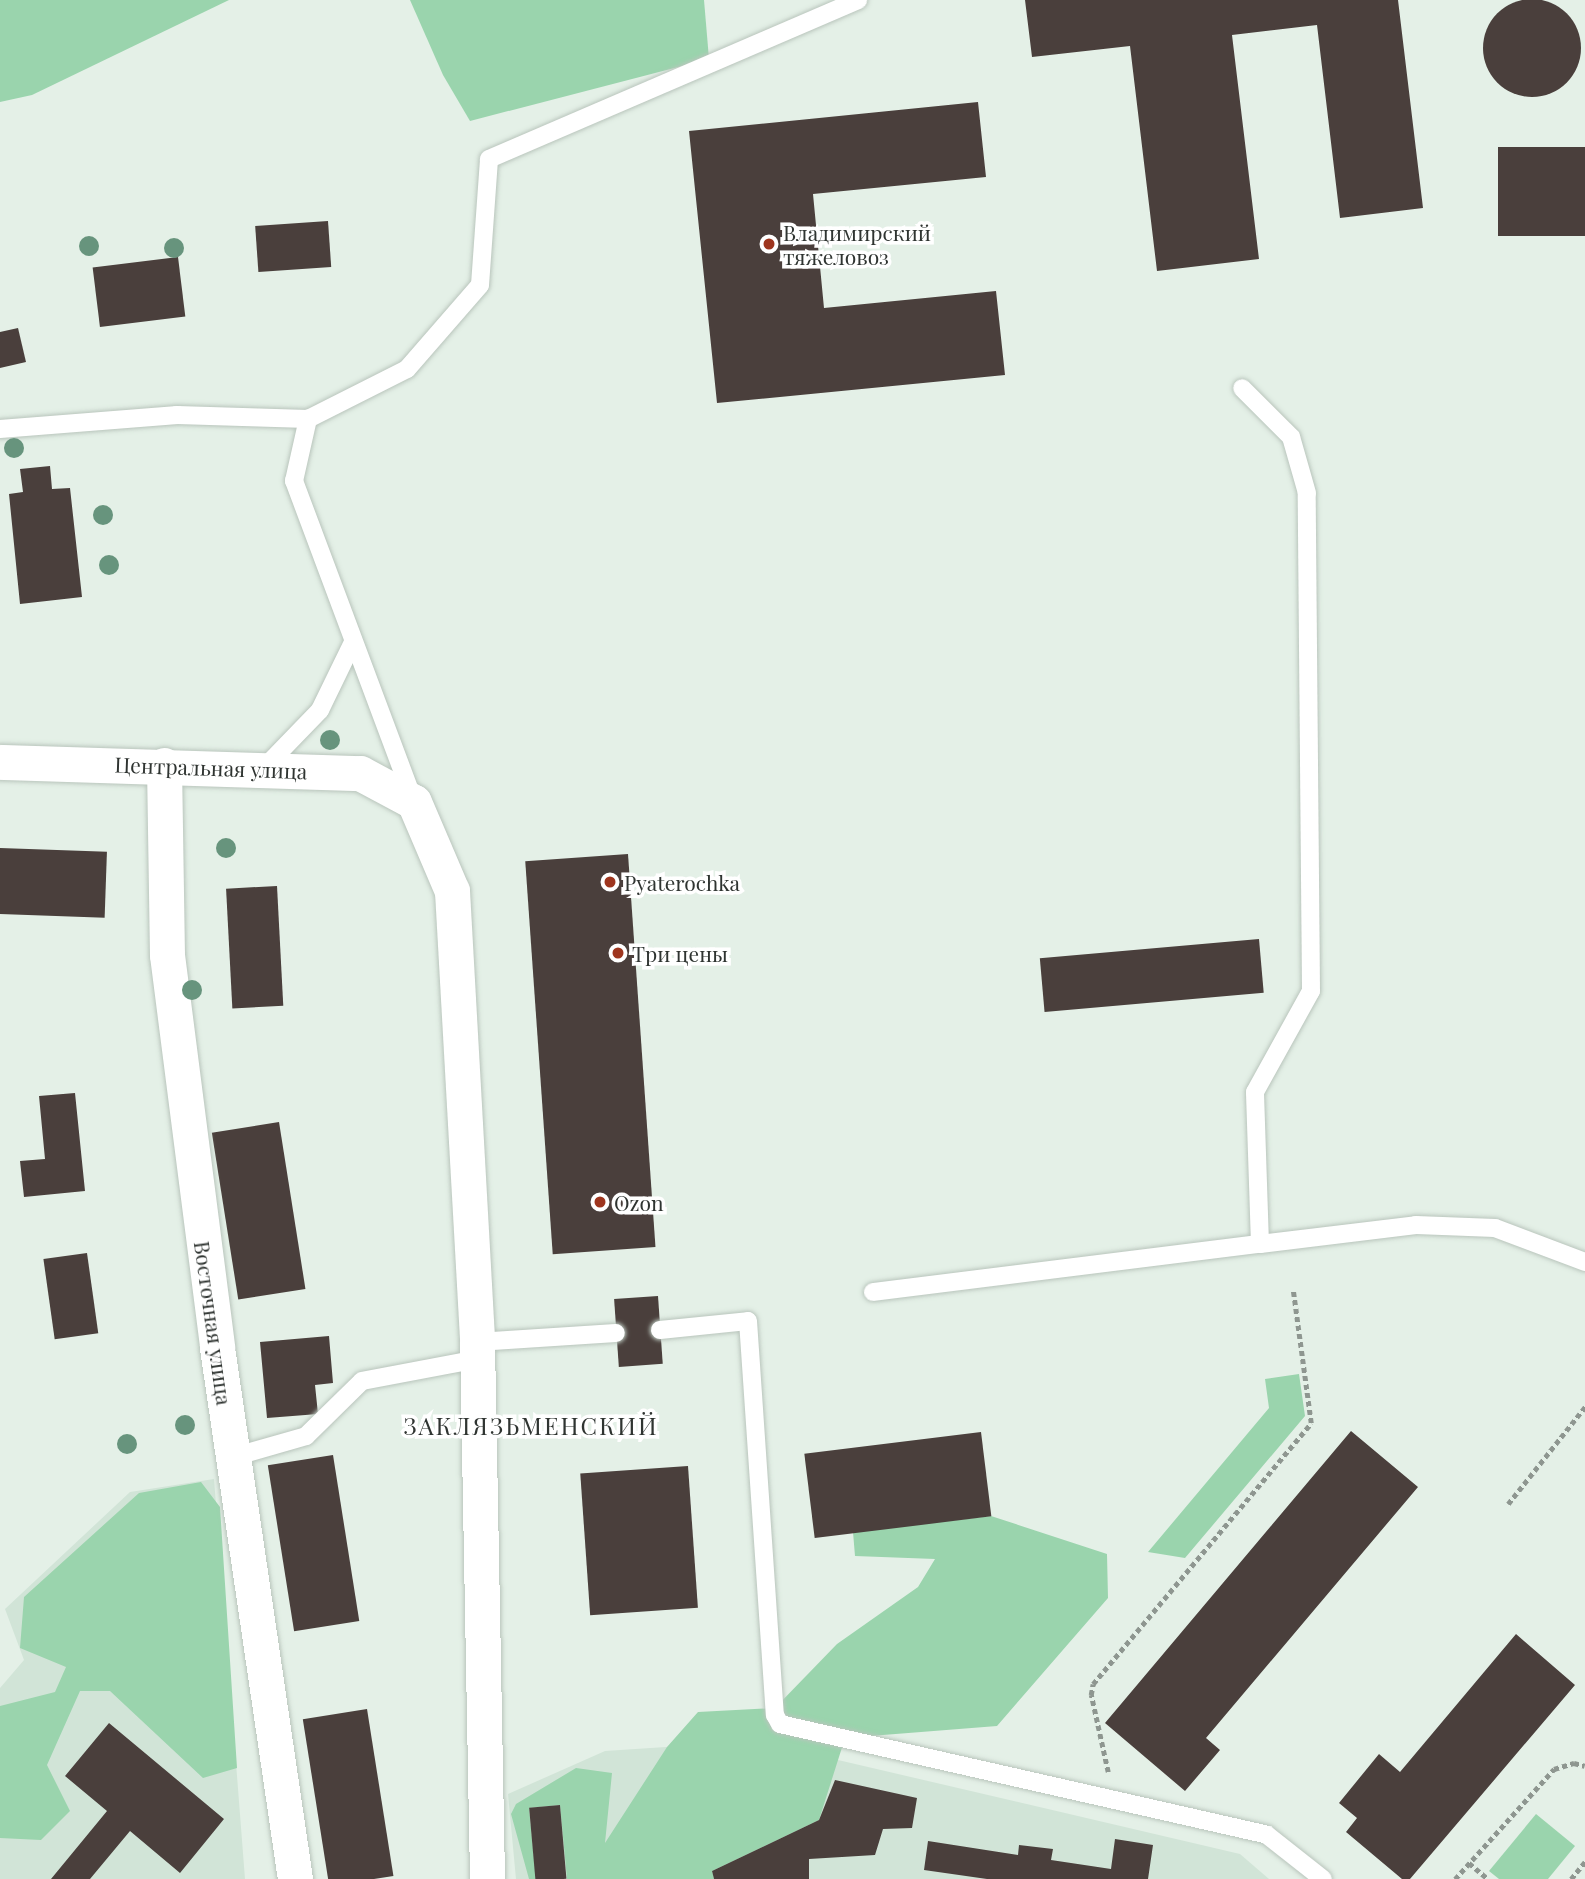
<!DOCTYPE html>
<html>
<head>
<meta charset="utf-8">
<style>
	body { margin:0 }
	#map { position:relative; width:1585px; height:1879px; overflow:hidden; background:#e4f0e7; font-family:"Playfair Display",serif }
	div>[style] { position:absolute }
	.built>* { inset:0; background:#d1e4d7 }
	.green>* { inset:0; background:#9ad4ad }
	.building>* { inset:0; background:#4a3f3c; transform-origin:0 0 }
	.round { border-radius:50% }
	.path>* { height:4.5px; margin-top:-2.25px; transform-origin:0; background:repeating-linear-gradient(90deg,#8e9690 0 5px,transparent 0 8.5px) }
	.roads { filter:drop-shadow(0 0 2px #b9c5bc) drop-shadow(0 0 2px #b9c5bc) }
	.lane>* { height:18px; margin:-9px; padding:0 9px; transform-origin:9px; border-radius:9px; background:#fff }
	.street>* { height:35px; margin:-17.5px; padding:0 17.5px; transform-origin:17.5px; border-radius:17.5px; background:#fff }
	.trees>* { width:20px; height:20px; margin:-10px; border-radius:50%; background:#67947d }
	.dots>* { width:19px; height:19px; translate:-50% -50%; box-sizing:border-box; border:4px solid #fff; border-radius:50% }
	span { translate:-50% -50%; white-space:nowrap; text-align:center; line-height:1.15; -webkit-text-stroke:7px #fff; paint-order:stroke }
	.poi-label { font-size:21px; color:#2f3431 }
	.left { translate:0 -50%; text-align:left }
	.street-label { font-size:21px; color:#2f3431 }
	.quarter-label { font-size:24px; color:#2f3431; letter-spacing:2px }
</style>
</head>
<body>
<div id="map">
	<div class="built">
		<i style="clip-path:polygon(214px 1479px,245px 1879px,0 1879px,0 1688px,24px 1660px,5px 1609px,130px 1492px)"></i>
		<i style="clip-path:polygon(757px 1741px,1240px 1854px,1269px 1879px,516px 1879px,508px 1794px,605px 1751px)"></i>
	</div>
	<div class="green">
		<i style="clip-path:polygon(0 0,229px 0,32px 95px,0 102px)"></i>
		<i style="clip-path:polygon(410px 0,704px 0,709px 59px,470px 121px,443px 75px)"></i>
		<i style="clip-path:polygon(1299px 1374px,1305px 1416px,1185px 1558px,1148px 1552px,1269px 1408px,1265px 1379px)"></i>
		<i style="clip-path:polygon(201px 1482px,220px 1507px,237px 1768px,203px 1778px,110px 1691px,80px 1691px,47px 1765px,70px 1811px,41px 1840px,0 1838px,0 1706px,55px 1692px,66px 1667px,20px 1648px,24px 1597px,139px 1493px)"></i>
		<i style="clip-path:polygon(991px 1516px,1107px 1554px,1108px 1598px,997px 1726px,845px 1738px,819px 1820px,712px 1871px,714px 1879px,567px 1879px,560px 1805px,529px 1808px,536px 1879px,529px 1879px,511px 1814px,516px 1804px,576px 1768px,612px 1773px,605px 1843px,667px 1747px,698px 1712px,775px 1708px,837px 1644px,918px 1587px,935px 1559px,855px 1556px,853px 1532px)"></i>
		<i style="clip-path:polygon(1536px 1814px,1575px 1846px,1548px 1879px,1499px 1879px,1489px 1871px)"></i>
	</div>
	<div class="building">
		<i class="round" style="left:1483px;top:-1px;width:98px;height:98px"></i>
		<i style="clip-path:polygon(1025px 0,1398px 0,1423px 208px,1340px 218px,1317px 25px,1232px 35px,1259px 259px,1157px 271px,1130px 46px,1032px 57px)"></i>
		<i style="clip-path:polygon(978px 102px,986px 177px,813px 194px,824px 308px,996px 291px,1005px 375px,717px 403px,689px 131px)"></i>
		<i style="left:1585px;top:147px;width:89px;height:87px;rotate:90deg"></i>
		<i style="left:328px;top:221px;width:46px;height:73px;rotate:86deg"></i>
		<i style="left:178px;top:257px;width:60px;height:86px;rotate:83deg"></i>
		<i style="clip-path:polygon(18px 328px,26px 362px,0 368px,0 332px)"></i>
		<i style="clip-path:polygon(50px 466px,52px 489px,70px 488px,82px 597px,20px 604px,9px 494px,23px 492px,20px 469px)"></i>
		<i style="left:0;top:848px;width:107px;height:66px;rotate:2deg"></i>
		<i style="left:628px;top:854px;width:394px;height:103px;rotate:86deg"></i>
		<i style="left:277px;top:886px;width:120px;height:51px;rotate:87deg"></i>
		<i style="left:1259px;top:939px;width:54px;height:220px;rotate:85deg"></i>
		<i style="clip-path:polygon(75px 1093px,85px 1191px,24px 1197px,20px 1161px,45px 1159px,39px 1096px)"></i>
		<i style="left:279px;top:1122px;width:169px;height:68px;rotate:81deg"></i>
		<i style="left:87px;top:1253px;width:81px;height:44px;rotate:82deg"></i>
		<i style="left:658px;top:1296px;width:68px;height:44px;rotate:86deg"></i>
		<i style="clip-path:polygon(329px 1336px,333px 1383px,315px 1385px,318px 1414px,267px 1418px,260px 1342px)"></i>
		<i style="clip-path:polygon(1351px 1431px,1418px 1487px,1206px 1738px,1220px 1750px,1185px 1791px,1105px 1723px)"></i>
		<i style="left:981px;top:1432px;width:85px;height:178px;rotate:83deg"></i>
		<i style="left:333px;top:1455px;width:168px;height:66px;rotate:81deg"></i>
		<i style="left:688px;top:1466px;width:142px;height:108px;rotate:86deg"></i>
		<i style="clip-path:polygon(1516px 1634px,1575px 1685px,1410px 1879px,1402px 1879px,1346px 1832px,1357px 1818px,1339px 1803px,1379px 1754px,1400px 1772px)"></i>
		<i style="left:367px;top:1709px;width:169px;height:65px;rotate:81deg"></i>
		<i style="clip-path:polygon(109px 1723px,224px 1819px,180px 1873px,130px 1831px,90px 1879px,51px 1879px,107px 1811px,65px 1776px)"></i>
		<i style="clip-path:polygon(835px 1780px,917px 1798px,912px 1828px,883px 1829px,875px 1855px,809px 1859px,809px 1879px,714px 1879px,712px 1871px,819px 1820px)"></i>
		<i style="left:560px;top:1805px;width:74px;height:31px;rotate:85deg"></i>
		<i style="clip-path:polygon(1115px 1839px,1153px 1845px,1148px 1879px,987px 1879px,924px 1870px,928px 1841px,1018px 1855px,1019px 1845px,1053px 1849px,1051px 1860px,1111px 1869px)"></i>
	</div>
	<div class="path">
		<i style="left:1508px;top:1504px;width:124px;rotate:-51.6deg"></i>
		<i style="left:1108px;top:1772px;width:79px;rotate:-102.4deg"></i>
		<i style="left:1091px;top:1695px;width:11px;rotate:-80deg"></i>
		<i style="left:1093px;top:1684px;width:340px;rotate:-50.1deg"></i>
		<i style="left:1311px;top:1423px;width:134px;rotate:-97.7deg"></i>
		<i style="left:1469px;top:1863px;width:25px;rotate:40deg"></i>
		<i style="left:1455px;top:1879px;width:148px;rotate:-48deg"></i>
		<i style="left:1554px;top:1769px;width:21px;rotate:-17deg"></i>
		<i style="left:1574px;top:1763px;width:11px;rotate:15deg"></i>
		<i style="left:1571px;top:1879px;width:22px;rotate:-51deg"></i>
	</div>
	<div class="roads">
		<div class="lane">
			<i style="left:0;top:429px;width:178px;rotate:-4.5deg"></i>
			<i style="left:177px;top:415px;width:131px;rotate:1.7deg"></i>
			<i style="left:265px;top:767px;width:79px;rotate:-46deg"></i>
			<i style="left:320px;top:710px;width:73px;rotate:-64.1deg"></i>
			<i style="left:413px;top:799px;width:340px;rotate:-110.5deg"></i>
			<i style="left:294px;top:481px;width:64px;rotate:-77.3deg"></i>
			<i style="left:308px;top:419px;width:111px;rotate:-26.8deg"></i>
			<i style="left:407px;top:369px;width:111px;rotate:-49deg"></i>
			<i style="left:480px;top:285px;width:126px;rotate:-85.9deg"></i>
			<i style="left:489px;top:159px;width:402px;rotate:-23.3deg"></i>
			<i style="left:1260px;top:1244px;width:157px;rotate:-6.9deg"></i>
			<i style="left:1416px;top:1225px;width:79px;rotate:2.2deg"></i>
			<i style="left:1495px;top:1228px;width:96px;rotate:20.7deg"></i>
			<i style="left:873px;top:1292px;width:390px;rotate:-7.1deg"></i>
			<i style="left:1260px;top:1244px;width:152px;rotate:-91.9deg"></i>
			<i style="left:1255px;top:1092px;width:115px;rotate:-61deg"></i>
			<i style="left:1311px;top:991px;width:498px;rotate:-90.5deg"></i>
			<i style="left:1307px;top:493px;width:58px;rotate:-105.9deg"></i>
			<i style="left:1291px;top:437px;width:69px;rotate:-135deg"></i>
			<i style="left:660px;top:1330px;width:88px;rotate:-5.8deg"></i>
			<i style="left:748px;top:1321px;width:395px;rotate:86.1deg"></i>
			<i style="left:775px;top:1715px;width:10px;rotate:61deg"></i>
			<i style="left:780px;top:1724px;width:499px;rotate:12.8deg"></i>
			<i style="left:1267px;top:1835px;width:71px;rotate:38.2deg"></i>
			<i style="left:477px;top:1342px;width:139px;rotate:-3.7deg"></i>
			<i style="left:233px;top:1457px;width:76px;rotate:-16deg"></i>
			<i style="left:306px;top:1436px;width:78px;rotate:-44.5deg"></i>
			<i style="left:362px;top:1381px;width:118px;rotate:-10.7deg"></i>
		</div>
		<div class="street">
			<i style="left:0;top:762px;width:360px;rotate:1.8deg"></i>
			<i style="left:360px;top:773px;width:61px;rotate:28.2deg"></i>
			<i style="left:414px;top:802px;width:97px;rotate:66.9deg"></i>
			<i style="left:452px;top:891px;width:452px;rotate:86.8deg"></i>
			<i style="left:477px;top:1342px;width:537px;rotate:88.93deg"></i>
			<i style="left:164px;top:765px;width:190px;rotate:89.1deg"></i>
			<i style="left:167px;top:955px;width:396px;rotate:82.7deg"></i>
			<i style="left:217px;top:1348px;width:537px;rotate:81.64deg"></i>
		</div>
	</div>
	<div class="trees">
		<i style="left:89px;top:246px"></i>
		<i style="left:174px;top:248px"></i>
		<i style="left:14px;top:448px"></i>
		<i style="left:103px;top:515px"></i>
		<i style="left:109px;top:565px"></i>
		<i style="left:330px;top:740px"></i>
		<i style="left:226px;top:848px"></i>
		<i style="left:192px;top:990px"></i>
		<i style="left:185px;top:1425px"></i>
		<i style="left:127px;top:1444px"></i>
	</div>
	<div class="dots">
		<i style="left:769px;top:244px;background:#9e351e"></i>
		<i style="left:610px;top:882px;background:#9e351e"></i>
		<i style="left:618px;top:953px;background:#9e351e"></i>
		<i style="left:600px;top:1202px;background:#9e351e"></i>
	</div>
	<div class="poi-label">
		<span class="left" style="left:783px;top:244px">Владимирский<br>тяжеловоз</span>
		<span class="left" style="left:624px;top:882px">Pyaterochka</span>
		<span class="left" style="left:632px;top:953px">Три цены</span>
		<span class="left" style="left:614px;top:1202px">Ozon</span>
	</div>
	<div class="street-label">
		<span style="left:211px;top:767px;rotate:2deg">Центральная улица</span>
		<span style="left:214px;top:1323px;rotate:82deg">Восточная улица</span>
	</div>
	<div class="quarter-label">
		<span style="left:531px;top:1426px">ЗАКЛЯЗЬМЕНСКИЙ</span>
	</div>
</div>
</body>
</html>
